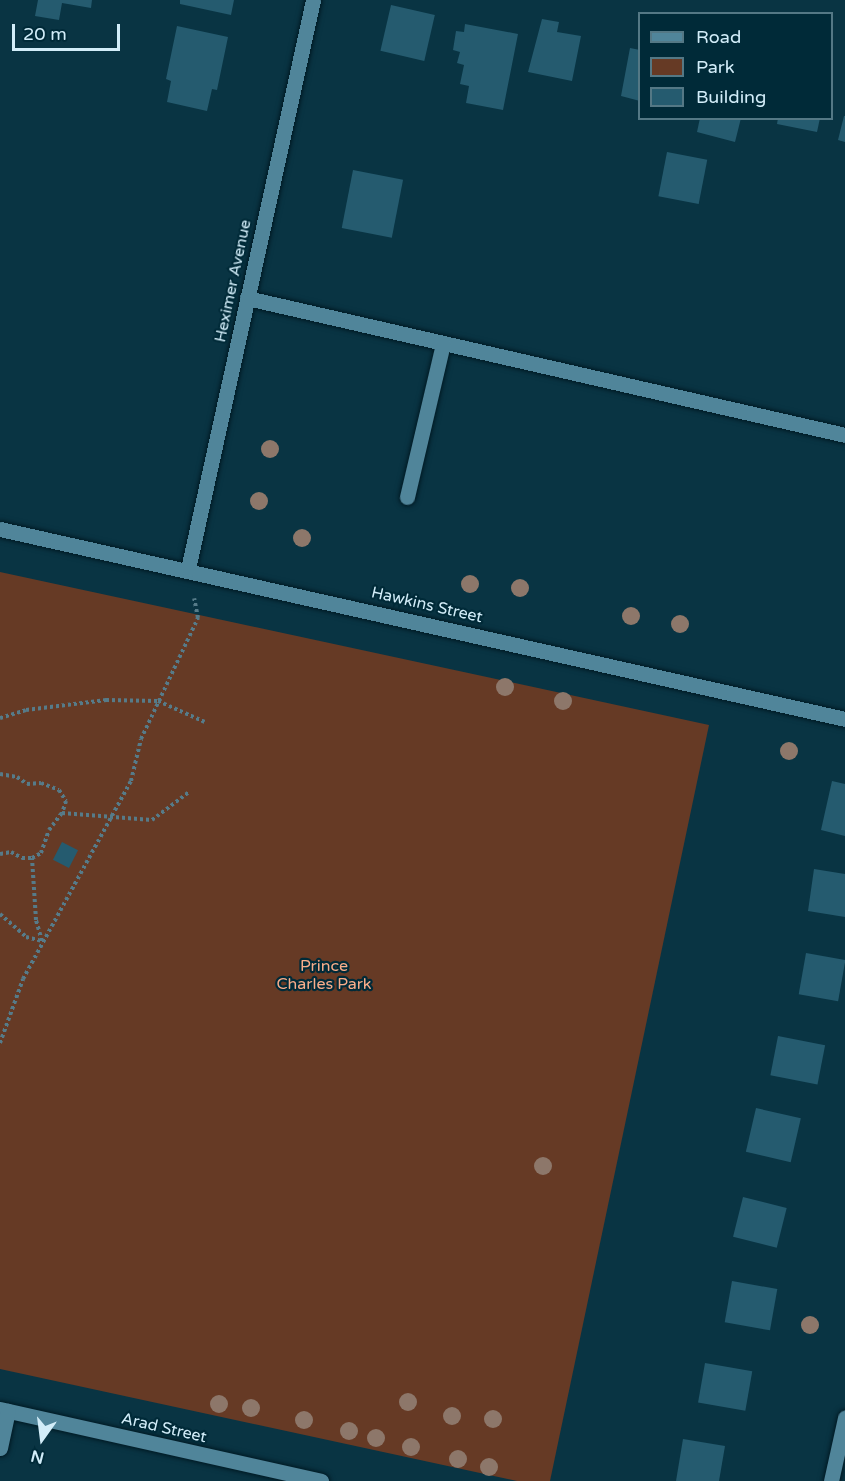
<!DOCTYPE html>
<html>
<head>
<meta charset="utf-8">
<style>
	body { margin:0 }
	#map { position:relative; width:845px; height:1481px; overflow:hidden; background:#093443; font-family:"Varela Round",sans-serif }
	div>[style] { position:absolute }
	.green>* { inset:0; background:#663a25 }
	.building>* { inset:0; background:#255b6f; transform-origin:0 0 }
	.path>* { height:4px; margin-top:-2px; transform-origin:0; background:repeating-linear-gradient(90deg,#567b89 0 3px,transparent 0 6px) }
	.roads { filter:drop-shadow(0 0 2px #001a24) drop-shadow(0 0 2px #001a24) }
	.lane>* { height:15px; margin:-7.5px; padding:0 7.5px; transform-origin:7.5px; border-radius:7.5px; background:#50859a }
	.street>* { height:15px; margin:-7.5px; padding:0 7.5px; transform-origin:7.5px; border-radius:7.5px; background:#50859a }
	.trees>* { width:18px; height:18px; margin:-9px; border-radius:50%; background:#8d776a }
	span { translate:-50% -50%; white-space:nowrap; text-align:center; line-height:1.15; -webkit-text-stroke:4.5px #002a38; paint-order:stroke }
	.street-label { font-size:16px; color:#d2edf9 }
	.park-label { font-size:16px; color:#f9ad8a }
	.legend { position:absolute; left:638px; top:12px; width:195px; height:108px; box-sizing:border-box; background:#002a38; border:2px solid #547885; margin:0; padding:8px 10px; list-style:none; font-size:18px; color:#d2edf9 }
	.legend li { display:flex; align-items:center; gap:12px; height:30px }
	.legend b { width:30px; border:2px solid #547885 }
	.north { position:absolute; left:12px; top:1409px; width:60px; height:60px; -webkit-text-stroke:4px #002a38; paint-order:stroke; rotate:194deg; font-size:16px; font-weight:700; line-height:24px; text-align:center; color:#d2edf9 }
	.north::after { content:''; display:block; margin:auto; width:21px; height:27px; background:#d2edf9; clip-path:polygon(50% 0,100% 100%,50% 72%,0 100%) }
	.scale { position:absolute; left:12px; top:24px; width:108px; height:27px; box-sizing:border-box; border:3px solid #d2edf9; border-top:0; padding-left:8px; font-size:18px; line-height:21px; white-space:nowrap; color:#d2edf9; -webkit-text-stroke:4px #002a38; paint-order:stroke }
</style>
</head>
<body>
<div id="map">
	<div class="green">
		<i style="clip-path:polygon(0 572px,709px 725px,550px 1481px,517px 1481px,0 1369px)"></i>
	</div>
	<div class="building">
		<i style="clip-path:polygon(38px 0,92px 0,91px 8px,62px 3px,59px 20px,35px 16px)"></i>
		<i style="clip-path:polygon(180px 0,234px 0,231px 15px,180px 4px)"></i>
		<i style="left:391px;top:5px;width:45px;height:47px;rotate:13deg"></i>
		<i style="clip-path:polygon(542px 19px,559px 22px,557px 32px,581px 36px,572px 81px,528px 72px)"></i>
		<i style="clip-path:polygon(465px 24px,518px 34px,503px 110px,466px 103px,469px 86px,460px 84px,464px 65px,457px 63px,460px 52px,453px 50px,456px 31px,464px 32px)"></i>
		<i style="clip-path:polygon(177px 26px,228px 37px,217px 90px,212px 89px,207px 111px,167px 102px,171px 81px,166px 79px)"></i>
		<i style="clip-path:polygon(630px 48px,640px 50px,640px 101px,621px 96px)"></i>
		<i style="clip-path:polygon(844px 116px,845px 116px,845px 142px,838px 140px)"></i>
		<i style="clip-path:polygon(700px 118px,741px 118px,735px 142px,697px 132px)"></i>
		<i style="clip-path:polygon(778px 118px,820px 118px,817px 132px,777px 124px)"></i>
		<i style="left:667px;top:152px;width:41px;height:45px;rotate:11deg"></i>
		<i style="left:353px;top:170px;width:51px;height:59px;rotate:11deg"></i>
		<i style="clip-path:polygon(832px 781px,845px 784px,845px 836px,821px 830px)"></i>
		<i style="left:62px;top:842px;width:18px;height:20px;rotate:27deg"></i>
		<i style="clip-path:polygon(814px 869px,845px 874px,845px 917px,808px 911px)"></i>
		<i style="left:806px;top:953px;width:40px;height:42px;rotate:10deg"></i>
		<i style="left:778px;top:1036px;width:48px;height:40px;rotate:11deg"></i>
		<i style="left:756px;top:1108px;width:46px;height:45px;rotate:13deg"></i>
		<i style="left:743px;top:1197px;width:45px;height:41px;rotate:14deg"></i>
		<i style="left:732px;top:1281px;width:46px;height:42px;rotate:10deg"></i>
		<i style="left:705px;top:1363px;width:48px;height:40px;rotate:10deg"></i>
		<i style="clip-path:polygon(683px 1439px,725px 1446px,719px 1481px,676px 1481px)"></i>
	</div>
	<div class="path">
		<i style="left:0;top:718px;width:27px;rotate:-17deg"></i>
		<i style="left:26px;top:710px;width:81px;rotate:-7.1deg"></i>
		<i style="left:106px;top:700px;width:52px;rotate:1.1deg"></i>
		<i style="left:158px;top:701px;width:51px;rotate:24.1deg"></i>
		<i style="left:0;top:774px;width:17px;rotate:10deg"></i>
		<i style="left:17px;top:777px;width:12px;rotate:35deg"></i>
		<i style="left:27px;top:784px;width:14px;rotate:-4deg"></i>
		<i style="left:41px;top:783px;width:19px;rotate:21deg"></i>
		<i style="left:59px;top:790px;width:13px;rotate:58deg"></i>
		<i style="left:66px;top:801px;width:13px;rotate:108deg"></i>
		<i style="left:0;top:854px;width:11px;rotate:-10deg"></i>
		<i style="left:11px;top:852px;width:13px;rotate:29deg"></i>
		<i style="left:22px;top:858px;width:10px"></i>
		<i style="left:0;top:914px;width:35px;rotate:41deg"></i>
		<i style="left:26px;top:937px;width:16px;rotate:14deg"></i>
		<i style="left:42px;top:941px;width:22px;rotate:-106deg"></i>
		<i style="left:36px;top:920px;width:62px;rotate:-93.7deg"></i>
		<i style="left:32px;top:858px;width:10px;rotate:-29deg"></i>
		<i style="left:41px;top:853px;width:24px;rotate:-71deg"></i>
		<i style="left:49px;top:830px;width:21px;rotate:-53deg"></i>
		<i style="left:62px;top:813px;width:90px;rotate:4.4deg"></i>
		<i style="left:152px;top:820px;width:46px;rotate:-37.1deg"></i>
		<i style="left:0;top:1043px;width:68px;rotate:-70.2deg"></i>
		<i style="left:23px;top:979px;width:226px;rotate:-61.4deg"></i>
		<i style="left:131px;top:781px;width:43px;rotate:-76.6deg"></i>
		<i style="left:141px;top:739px;width:134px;rotate:-64.8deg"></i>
		<i style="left:198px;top:618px;width:20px;rotate:-101deg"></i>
	</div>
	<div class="roads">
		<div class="lane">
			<i style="left:247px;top:298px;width:613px;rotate:12.9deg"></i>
			<i style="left:407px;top:497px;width:158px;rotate:-76.8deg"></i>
		</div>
		<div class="street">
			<i style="left:0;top:529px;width:866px;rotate:12.67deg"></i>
			<i style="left:188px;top:569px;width:583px;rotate:-77.61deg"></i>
			<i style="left:0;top:1409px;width:329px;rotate:12.6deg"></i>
			<i style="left:0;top:1448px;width:38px;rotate:-78deg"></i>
			<i style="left:831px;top:1481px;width:65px;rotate:-77.5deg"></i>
		</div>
	</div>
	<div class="trees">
		<i style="left:270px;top:449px"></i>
		<i style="left:259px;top:501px"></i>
		<i style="left:302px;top:538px"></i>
		<i style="left:470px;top:584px"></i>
		<i style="left:520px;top:588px"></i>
		<i style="left:631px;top:616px"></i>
		<i style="left:680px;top:624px"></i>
		<i style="left:505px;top:687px"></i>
		<i style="left:563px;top:701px"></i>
		<i style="left:789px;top:751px"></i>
		<i style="left:543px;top:1166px"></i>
		<i style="left:810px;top:1325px"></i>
		<i style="left:408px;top:1402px"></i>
		<i style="left:219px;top:1404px"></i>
		<i style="left:251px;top:1408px"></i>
		<i style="left:452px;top:1416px"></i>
		<i style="left:493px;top:1419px"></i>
		<i style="left:304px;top:1420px"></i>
		<i style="left:349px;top:1431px"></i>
		<i style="left:376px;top:1438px"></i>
		<i style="left:411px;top:1447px"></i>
		<i style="left:458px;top:1459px"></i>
		<i style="left:489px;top:1467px"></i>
	</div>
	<div class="street-label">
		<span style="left:233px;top:281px;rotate:-78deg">Heximer Avenue</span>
		<span style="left:427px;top:605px;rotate:13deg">Hawkins Street</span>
		<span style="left:164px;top:1428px;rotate:13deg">Arad Street</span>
	</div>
	<div class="park-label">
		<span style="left:324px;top:975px">Prince<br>Charles Park</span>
	</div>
	<ul class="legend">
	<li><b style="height:8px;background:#50859a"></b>Road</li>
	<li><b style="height:16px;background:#663a25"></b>Park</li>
	<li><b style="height:16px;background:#255b6f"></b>Building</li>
	</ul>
	<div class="north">N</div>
	<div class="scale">20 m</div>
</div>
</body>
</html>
